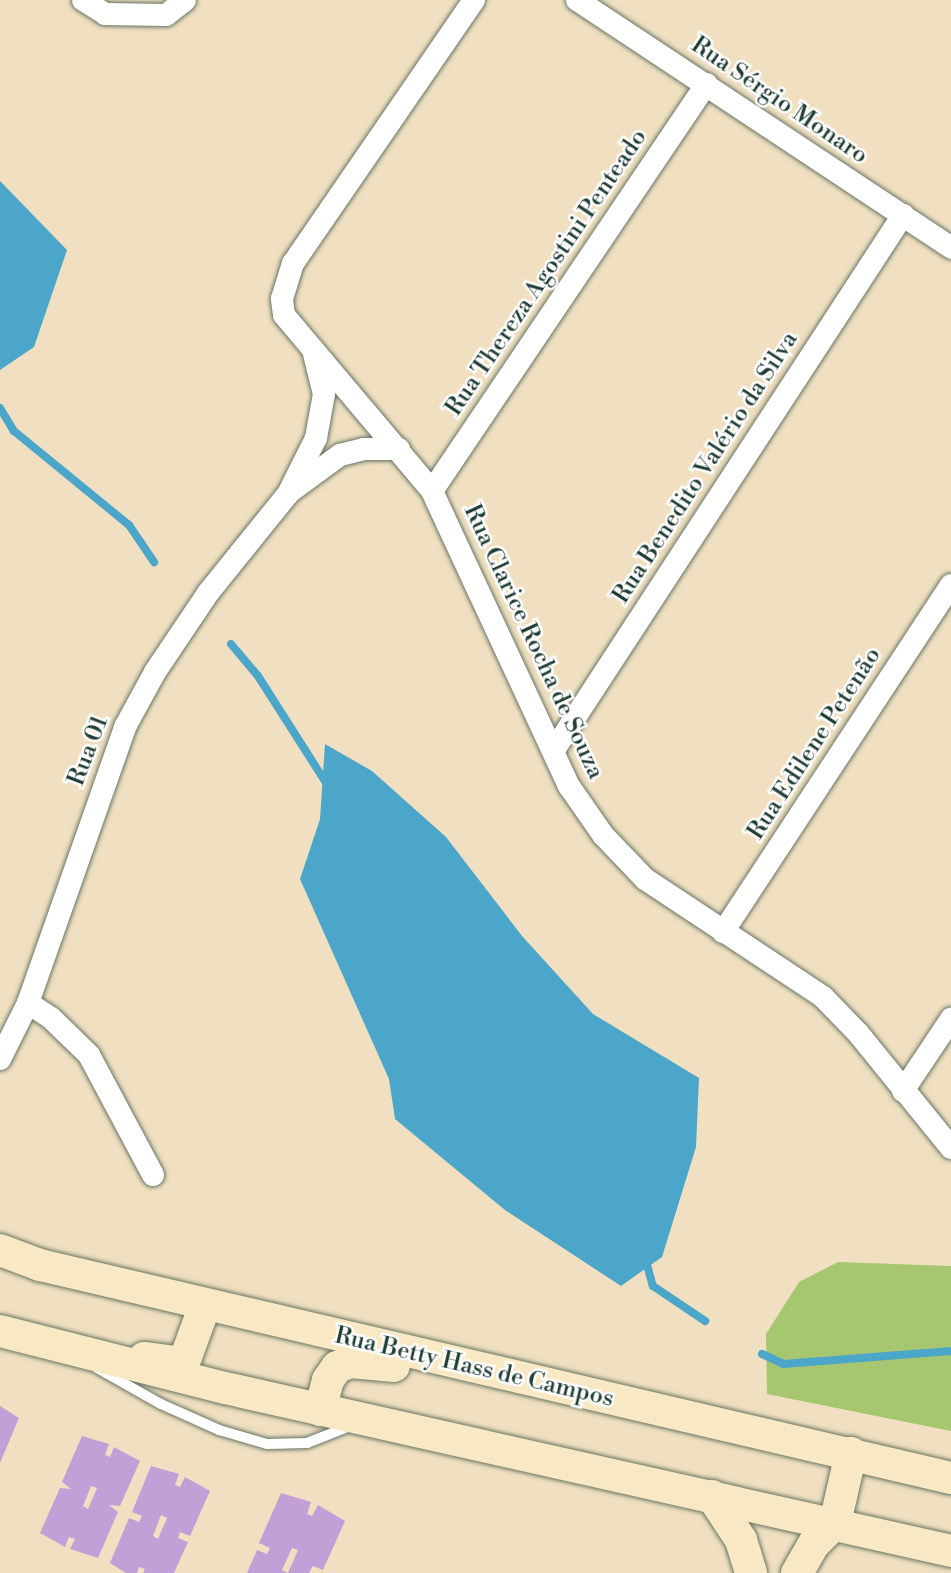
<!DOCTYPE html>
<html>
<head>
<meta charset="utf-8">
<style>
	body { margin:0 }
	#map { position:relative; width:951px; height:1573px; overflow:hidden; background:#f0e0c1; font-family:"Libre Bodoni",serif }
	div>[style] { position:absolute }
	.green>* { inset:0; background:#a6c66f }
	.water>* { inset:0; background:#4ba6c9 }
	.stream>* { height:8px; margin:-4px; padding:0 4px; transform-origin:4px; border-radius:4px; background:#4ba6c9 }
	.building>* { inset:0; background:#c29fd7 }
	.roads { filter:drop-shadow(0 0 2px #687665) drop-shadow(0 0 2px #687665) }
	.lane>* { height:10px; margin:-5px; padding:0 5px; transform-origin:5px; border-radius:5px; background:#fff }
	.street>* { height:22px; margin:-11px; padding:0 11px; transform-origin:11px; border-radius:11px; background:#fff }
	.secondary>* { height:32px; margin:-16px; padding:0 16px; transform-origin:16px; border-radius:16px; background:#f8e8c3 }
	span { translate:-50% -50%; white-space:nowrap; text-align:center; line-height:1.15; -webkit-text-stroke:5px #fff; paint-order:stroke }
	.street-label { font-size:24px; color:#1f3d34 }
</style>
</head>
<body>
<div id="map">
	<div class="green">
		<i style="clip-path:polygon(838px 1262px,951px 1266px,951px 1431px,767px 1394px,766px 1334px,799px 1282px)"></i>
	</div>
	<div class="water">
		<i style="clip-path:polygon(0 181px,67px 250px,34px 347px,0 370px)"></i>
		<i style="clip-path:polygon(325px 744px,372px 771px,446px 837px,522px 936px,593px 1014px,699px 1078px,696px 1147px,662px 1257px,621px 1286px,505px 1210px,395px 1119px,389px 1079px,300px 879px,320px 819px)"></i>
	</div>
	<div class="stream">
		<i style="left:0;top:408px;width:27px;rotate:59deg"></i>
		<i style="left:14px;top:431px;width:149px;rotate:39.3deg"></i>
		<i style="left:129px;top:525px;width:45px;rotate:56deg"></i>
		<i style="left:231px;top:644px;width:42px;rotate:49.8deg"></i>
		<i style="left:258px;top:676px;width:130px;rotate:57.5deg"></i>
		<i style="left:645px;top:1257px;width:30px;rotate:75deg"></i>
		<i style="left:653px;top:1286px;width:63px;rotate:33.9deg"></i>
		<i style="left:762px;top:1354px;width:23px;rotate:25deg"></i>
		<i style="left:783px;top:1364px;width:169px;rotate:-4.4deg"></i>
	</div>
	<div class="building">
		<i style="clip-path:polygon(0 1406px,19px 1418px,0 1463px)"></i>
		<i style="clip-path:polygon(evenodd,82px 1436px,109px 1444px,105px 1455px,110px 1457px,114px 1447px,140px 1461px,120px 1506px,109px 1505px,118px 1512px,98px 1558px,70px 1549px,75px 1539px,69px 1537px,65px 1547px,40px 1533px,60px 1488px,71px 1489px,62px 1482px,82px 1436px,91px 1486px,97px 1488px,88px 1509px,83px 1506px,91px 1486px)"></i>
		<i style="clip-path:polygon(evenodd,151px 1466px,179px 1474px,175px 1485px,180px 1487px,185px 1477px,210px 1491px,190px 1536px,180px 1532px,178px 1538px,188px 1542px,174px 1573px,143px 1573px,145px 1569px,139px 1567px,137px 1573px,126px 1573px,110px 1563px,129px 1518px,139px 1522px,142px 1516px,132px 1512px,151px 1466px,161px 1515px,167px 1518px,158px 1539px,153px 1536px,161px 1515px)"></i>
		<i style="clip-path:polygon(evenodd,281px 1493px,311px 1502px,307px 1514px,312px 1516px,318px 1505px,345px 1521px,323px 1570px,313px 1566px,309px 1573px,247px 1573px,257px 1550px,267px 1554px,270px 1548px,259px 1543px,281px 1493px,292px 1548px,298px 1550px,288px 1573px,282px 1570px,292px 1548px)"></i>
	</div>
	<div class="roads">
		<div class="lane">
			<i style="left:97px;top:1368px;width:73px;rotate:29.4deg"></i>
			<i style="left:161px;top:1404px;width:64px;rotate:24.1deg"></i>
			<i style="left:219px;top:1430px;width:50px;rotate:16.3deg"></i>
			<i style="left:267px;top:1444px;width:40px;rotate:-1.4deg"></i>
			<i style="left:307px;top:1443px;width:52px;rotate:-21.6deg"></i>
		</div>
		<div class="street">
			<i style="left:83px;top:0;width:26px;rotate:32deg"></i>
			<i style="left:105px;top:14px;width:61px;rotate:0.9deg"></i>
			<i style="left:166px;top:15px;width:24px;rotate:-38deg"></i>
			<i style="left:474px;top:0;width:319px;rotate:124.5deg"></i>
			<i style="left:293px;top:263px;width:38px;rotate:107deg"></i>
			<i style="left:282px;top:299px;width:16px;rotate:83deg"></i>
			<i style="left:284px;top:315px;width:230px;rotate:49.9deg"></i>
			<i style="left:432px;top:491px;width:325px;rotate:65.1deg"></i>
			<i style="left:569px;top:786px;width:60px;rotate:55.2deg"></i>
			<i style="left:603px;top:835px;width:61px;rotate:46.3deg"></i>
			<i style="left:645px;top:879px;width:214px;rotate:33.5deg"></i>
			<i style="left:823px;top:997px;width:50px;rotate:45.8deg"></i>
			<i style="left:858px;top:1033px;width:148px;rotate:51deg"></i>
			<i style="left:577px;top:0;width:449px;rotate:33.5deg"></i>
			<i style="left:291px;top:491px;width:61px;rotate:-36.3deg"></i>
			<i style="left:340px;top:455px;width:25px;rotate:-14deg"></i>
			<i style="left:364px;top:449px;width:35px"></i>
			<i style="left:432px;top:491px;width:491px;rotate:-56deg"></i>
			<i style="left:554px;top:750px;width:639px;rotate:-56.88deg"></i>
			<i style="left:723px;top:932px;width:415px;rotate:-56.7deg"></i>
			<i style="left:28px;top:1003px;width:27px;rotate:33deg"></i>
			<i style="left:51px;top:1018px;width:53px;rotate:44.2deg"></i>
			<i style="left:89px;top:1055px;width:136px;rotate:61.9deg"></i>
			<i style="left:0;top:1059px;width:63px;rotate:-63.4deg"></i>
			<i style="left:28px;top:1003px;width:293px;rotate:-70.6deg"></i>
			<i style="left:125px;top:727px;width:63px;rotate:-61.4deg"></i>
			<i style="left:155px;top:672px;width:95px;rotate:-56.1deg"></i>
			<i style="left:208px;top:593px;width:127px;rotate:-51.1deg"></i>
			<i style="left:288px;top:494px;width:63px;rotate:-63.4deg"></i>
			<i style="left:316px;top:438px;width:45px;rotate:-79.7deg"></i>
			<i style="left:324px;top:394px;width:41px;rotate:-104deg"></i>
			<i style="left:903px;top:1091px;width:87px;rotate:-56.3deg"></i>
		</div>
		<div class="secondary">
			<i style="left:0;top:1250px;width:43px;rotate:20.6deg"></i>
			<i style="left:40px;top:1265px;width:936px;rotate:13.16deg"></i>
			<i style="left:0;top:1331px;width:232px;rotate:14.2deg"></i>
			<i style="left:225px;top:1388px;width:744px;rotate:12.65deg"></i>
			<i style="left:144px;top:1358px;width:33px;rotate:7deg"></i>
			<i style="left:177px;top:1362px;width:10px;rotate:-29deg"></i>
			<i style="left:186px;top:1357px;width:55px;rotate:-69.9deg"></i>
			<i style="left:320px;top:1410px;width:31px;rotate:-75deg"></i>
			<i style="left:328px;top:1380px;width:16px;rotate:-55deg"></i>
			<i style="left:337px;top:1367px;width:15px;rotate:-20deg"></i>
			<i style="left:351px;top:1362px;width:43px;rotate:5.3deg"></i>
			<i style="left:712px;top:1496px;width:53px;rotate:56.6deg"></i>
			<i style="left:741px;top:1540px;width:34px;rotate:73deg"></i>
			<i style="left:797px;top:1573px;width:34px;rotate:-60deg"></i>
			<i style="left:814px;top:1544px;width:30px;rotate:-45deg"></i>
			<i style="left:835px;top:1523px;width:72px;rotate:-77.1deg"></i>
		</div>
	</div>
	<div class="street-label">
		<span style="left:779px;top:101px;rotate:34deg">Rua Sérgio Monaro</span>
		<span style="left:547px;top:273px;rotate:-56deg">Rua Thereza Agostini Penteado</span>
		<span style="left:706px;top:468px;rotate:-57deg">Rua Benedito Valério da Silva</span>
		<span style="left:533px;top:642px;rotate:65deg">Rua Clarice Rocha de Souza</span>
		<span style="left:815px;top:744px;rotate:-57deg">Rua Edilene Petenão</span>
		<span style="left:89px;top:751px;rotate:-69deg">Rua 01</span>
		<span style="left:474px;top:1368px;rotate:13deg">Rua Betty Hass de Campos</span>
	</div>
</div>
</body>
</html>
